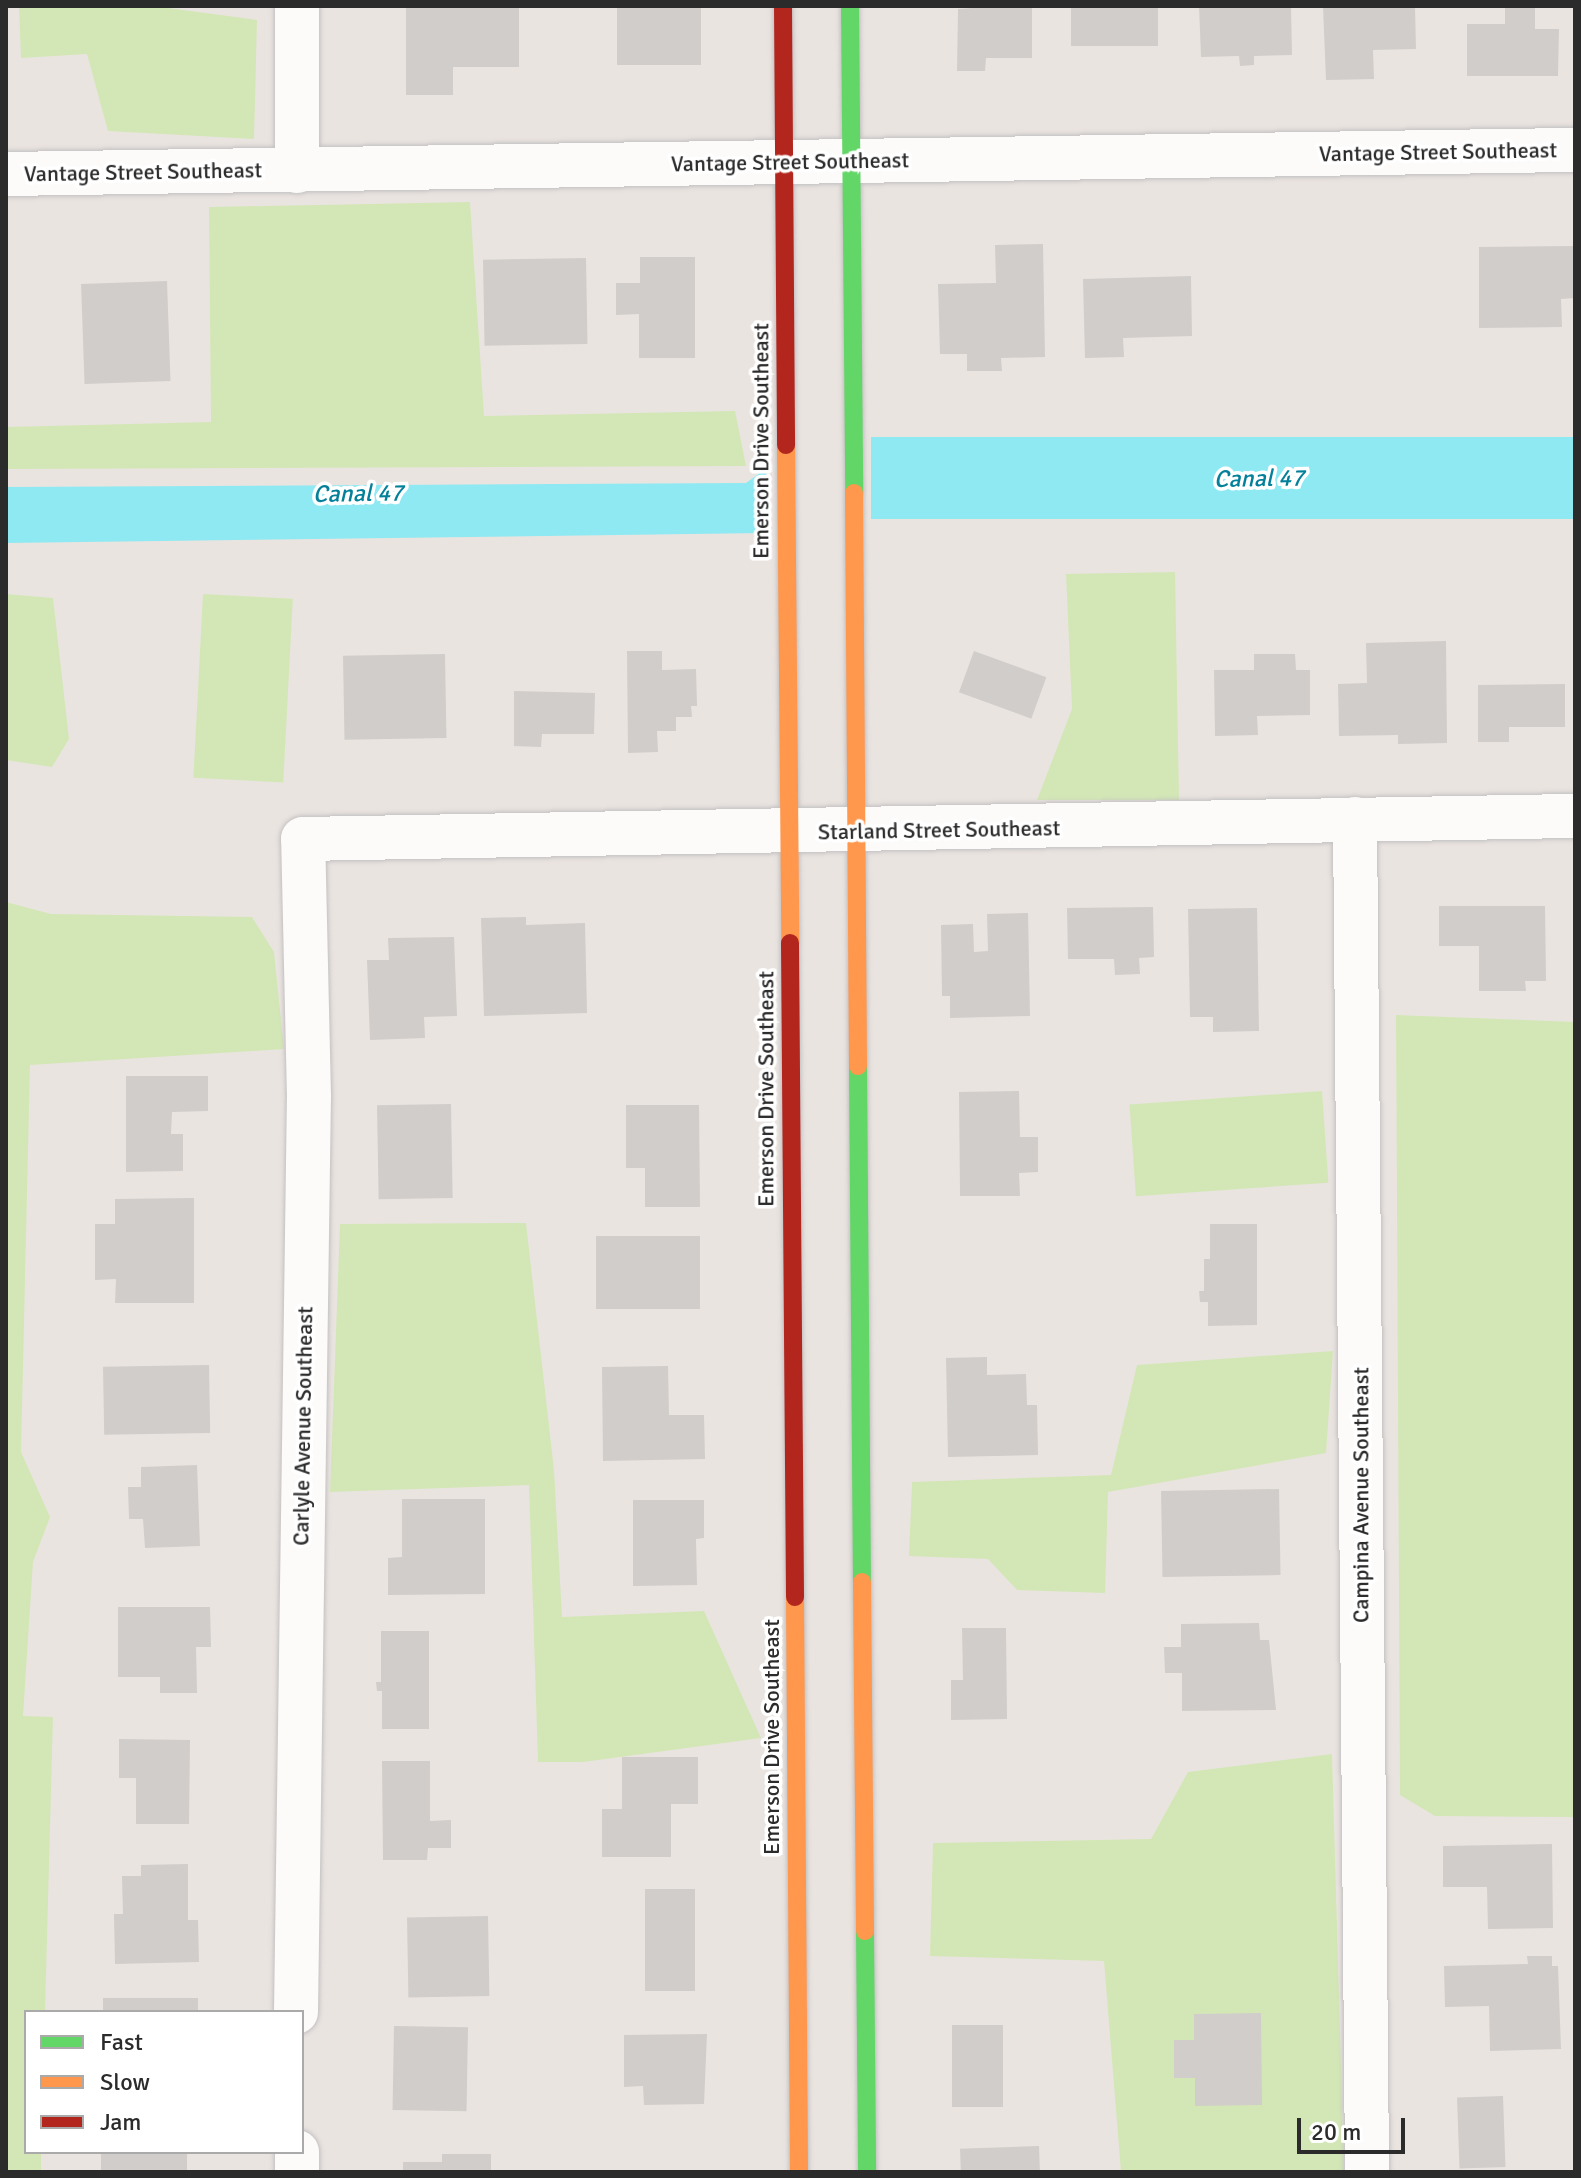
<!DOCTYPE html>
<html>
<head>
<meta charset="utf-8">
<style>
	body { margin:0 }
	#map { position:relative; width:1581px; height:2178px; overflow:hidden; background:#eae4e0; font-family:Signika,sans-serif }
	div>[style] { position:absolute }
	.green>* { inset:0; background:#d3e7b6; transform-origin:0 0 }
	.water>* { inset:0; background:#8ee9f2; transform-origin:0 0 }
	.building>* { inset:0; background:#d0cdca; transform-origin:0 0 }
	.roads { filter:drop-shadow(0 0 2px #c3c1c2) drop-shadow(0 0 2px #c3c1c2) }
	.street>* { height:44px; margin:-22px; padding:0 22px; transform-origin:22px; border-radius:22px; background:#fcfbfa }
	.fast>* { height:18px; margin:-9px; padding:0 9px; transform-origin:9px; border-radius:9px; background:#63d668 }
	.slow>* { height:18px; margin:-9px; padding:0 9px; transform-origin:9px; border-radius:9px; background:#ff974d }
	.jam>* { height:18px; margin:-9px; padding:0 9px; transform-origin:9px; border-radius:9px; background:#b3261e }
	span { translate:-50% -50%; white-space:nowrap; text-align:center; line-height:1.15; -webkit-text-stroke:7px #fff; paint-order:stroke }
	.street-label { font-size:22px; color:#2b2b2b }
	.water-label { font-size:24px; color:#04809a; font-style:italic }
	.frame { position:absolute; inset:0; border:8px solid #2b2b2b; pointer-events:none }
	.legend { position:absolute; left:24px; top:2010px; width:280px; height:144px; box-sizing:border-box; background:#fff; border:2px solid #aaa; margin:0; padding:10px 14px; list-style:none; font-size:24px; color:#2b2b2b }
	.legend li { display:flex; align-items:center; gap:16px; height:40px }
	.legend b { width:40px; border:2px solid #aaa }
	.scale { position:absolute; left:1297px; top:2118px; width:108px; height:36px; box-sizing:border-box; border:4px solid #2b2b2b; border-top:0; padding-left:10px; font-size:24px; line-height:28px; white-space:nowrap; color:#2b2b2b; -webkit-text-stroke:6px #fff; paint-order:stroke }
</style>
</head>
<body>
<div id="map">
	<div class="green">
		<i style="clip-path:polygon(19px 6px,153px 6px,257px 20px,254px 139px,108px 131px,87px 54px,21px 58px)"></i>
		<i style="clip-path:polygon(470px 202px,484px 416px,735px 411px,746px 466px,6px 469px,6px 427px,211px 422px,209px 207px)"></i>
		<i style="clip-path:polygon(1175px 572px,1179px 800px,1037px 800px,1072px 709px,1066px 574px)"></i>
		<i style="clip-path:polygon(6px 594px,53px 598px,69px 739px,52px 767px,6px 760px)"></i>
		<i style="left:203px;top:594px;width:90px;height:184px;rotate:3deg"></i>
		<i style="clip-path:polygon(6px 902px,51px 914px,252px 917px,274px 952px,284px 1049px,30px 1065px,21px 1452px,50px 1517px,33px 1562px,23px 1716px,53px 1717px,45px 2012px,26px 2012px,26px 2152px,41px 2152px,41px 2172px,6px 2172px)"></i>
		<i style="clip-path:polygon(1396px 1015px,1575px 1022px,1575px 1817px,1435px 1816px,1400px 1795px)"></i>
		<i style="left:1322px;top:1091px;width:92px;height:193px;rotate:86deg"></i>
		<i style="clip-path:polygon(526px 1223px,554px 1470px,562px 1617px,704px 1611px,761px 1738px,583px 1762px,538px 1762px,529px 1485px,330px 1492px,340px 1224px)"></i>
		<i style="clip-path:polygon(1333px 1351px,1326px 1453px,1108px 1492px,1105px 1593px,1017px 1590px,988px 1559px,909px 1556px,912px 1482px,1111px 1475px,1137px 1365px)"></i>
		<i style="clip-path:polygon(1332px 1754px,1344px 2172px,1121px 2172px,1104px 1961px,930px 1956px,933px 1843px,1151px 1839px,1188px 1772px)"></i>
	</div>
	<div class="water">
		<i style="left:1575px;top:437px;width:82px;height:704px;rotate:90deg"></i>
		<i style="clip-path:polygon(759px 447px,766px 447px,767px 533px,6px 543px,6px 487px,746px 483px,761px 472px)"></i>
	</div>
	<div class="building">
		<i style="clip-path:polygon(406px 6px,519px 6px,519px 67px,453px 67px,453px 95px,406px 95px)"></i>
		<i style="left:617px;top:6px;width:84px;height:59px"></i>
		<i style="clip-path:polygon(1001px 6px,1032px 6px,1032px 58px,986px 58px,985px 71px,957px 71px,958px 9px)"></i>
		<i style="left:1071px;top:6px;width:87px;height:40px"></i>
		<i style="clip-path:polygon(1199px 6px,1291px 6px,1292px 55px,1254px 56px,1254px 65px,1240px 66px,1239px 56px,1201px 57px)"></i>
		<i style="clip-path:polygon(1323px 6px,1415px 7px,1416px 49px,1373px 50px,1374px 79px,1326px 80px)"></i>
		<i style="clip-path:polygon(1505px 8px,1535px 8px,1535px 29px,1559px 29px,1558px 76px,1467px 76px,1467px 24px,1505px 24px)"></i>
		<i style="clip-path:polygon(1043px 244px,1045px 357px,1001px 358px,1002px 371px,967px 371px,967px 354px,940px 354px,938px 284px,996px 283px,995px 245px)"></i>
		<i style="clip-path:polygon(1575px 246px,1575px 298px,1561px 299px,1562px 327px,1479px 328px,1479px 247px)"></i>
		<i style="clip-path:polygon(640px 257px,695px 257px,695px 358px,639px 358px,639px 314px,616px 315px,616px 283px,640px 283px)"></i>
		<i style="left:586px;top:258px;width:86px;height:103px;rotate:89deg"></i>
		<i style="clip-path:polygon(1191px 276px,1192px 336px,1123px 338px,1124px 357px,1085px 358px,1083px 279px)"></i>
		<i style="left:167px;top:281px;width:100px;height:86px;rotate:88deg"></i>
		<i style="clip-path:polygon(1446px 641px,1447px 743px,1398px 744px,1398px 735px,1339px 736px,1338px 684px,1367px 683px,1366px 643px)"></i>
		<i style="clip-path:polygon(627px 651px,662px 651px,662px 670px,696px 669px,697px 706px,691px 706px,692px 717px,676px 717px,676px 731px,657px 731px,658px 752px,628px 753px)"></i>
		<i style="left:974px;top:651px;width:77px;height:44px;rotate:20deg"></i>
		<i style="left:445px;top:654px;width:84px;height:102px;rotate:89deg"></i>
		<i style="clip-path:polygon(1254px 654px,1295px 654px,1296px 670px,1310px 670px,1310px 715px,1257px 716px,1258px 735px,1215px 736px,1214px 670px,1254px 670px)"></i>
		<i style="clip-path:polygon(1565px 684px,1565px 727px,1509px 727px,1509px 742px,1478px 742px,1478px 685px)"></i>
		<i style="clip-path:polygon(514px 691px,595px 693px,594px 734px,542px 734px,541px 747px,514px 746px)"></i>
		<i style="clip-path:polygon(1439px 906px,1545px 906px,1546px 981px,1525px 981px,1526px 991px,1479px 991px,1479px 946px,1439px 946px)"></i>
		<i style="clip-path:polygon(1153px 907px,1154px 957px,1139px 958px,1140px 974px,1115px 975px,1114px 959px,1068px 959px,1067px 908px)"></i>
		<i style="clip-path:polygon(1257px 908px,1259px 1031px,1213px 1032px,1213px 1017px,1190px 1017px,1188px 909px)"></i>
		<i style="clip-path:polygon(1028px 913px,1030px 1016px,950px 1018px,950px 996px,942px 996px,941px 925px,973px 924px,974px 952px,988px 951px,987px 914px)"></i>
		<i style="clip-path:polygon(526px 917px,526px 925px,585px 923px,587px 1013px,484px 1016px,481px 918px)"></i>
		<i style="clip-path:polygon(454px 937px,457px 1016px,424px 1017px,425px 1038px,370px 1040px,367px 960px,389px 960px,388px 938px)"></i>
		<i style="clip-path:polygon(126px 1076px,208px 1076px,208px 1111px,172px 1112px,171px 1134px,183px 1134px,183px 1171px,126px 1172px)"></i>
		<i style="clip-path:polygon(1019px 1091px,1020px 1137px,1038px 1137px,1038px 1172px,1019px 1173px,1020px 1196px,960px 1196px,959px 1092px)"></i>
		<i style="left:451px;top:1104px;width:94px;height:74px;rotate:89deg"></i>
		<i style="clip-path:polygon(626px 1105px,699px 1105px,700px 1207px,645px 1207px,645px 1168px,626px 1168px)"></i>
		<i style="clip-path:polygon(194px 1198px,194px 1303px,115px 1303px,116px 1279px,95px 1280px,95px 1224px,115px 1224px,115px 1199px)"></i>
		<i style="clip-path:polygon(1210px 1224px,1257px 1224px,1257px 1325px,1208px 1326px,1208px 1302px,1200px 1302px,1199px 1291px,1204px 1291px,1204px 1259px,1210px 1259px)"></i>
		<i style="left:700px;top:1236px;width:73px;height:104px;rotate:90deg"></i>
		<i style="clip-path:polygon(987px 1357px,987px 1375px,1026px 1374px,1027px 1405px,1037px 1405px,1038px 1455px,948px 1457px,946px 1358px)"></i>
		<i style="left:209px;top:1365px;width:68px;height:106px;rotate:89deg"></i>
		<i style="clip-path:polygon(668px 1366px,669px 1415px,704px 1415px,705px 1459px,603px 1461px,602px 1367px)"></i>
		<i style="clip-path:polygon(197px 1465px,200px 1546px,145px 1548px,143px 1519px,129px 1519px,128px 1487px,141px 1487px,141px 1467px)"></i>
		<i style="left:1279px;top:1489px;width:86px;height:118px;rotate:89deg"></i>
		<i style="clip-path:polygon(402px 1499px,485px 1499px,485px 1594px,388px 1595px,388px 1558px,402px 1557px)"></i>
		<i style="clip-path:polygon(633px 1500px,704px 1500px,704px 1538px,696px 1539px,697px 1585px,633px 1586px)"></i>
		<i style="clip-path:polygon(118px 1607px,210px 1607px,211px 1647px,196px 1647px,197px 1693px,160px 1693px,160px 1677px,118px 1677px)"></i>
		<i style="clip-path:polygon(1259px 1623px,1260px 1640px,1269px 1640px,1276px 1710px,1182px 1711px,1182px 1673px,1165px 1673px,1164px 1647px,1181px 1647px,1181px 1624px)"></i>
		<i style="clip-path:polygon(962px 1628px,1006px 1628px,1007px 1719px,951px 1720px,951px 1680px,963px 1680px)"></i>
		<i style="clip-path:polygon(381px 1631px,429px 1631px,429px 1729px,382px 1729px,382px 1691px,377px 1691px,376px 1682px,381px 1682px)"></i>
		<i style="clip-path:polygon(119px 1739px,190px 1740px,189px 1824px,136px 1824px,136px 1778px,119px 1778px)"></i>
		<i style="clip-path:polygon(622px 1757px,698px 1757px,698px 1804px,671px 1804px,671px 1857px,602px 1857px,602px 1809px,622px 1809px)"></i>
		<i style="clip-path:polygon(382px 1761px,430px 1761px,430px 1821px,451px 1820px,451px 1848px,428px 1848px,427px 1860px,383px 1860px)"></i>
		<i style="clip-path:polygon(1552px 1844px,1553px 1928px,1488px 1929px,1487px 1887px,1443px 1887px,1443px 1846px)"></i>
		<i style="clip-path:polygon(188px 1864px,188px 1920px,198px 1920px,199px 1962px,115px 1964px,114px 1914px,123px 1914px,122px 1876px,141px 1876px,141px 1865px)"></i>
		<i style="left:645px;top:1889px;width:50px;height:102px"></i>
		<i style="left:488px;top:1916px;width:80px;height:81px;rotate:89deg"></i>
		<i style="clip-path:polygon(1527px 1956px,1552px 1956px,1552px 1966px,1558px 1966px,1561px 2049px,1490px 2051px,1489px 2006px,1445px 2007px,1444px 1966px,1528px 1964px)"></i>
		<i style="left:103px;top:1998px;width:95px;height:14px"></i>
		<i style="clip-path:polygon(1261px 2013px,1262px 2105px,1195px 2106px,1195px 2078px,1174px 2078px,1174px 2040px,1194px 2040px,1194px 2014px)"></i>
		<i style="left:952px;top:2025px;width:51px;height:82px"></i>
		<i style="left:394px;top:2026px;width:74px;height:84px;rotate:1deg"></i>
		<i style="clip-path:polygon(707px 2034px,704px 2104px,644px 2105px,643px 2086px,624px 2087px,624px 2035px)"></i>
		<i style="left:1503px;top:2096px;width:71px;height:46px;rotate:88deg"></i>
		<i style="left:1039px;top:2146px;width:26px;height:79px;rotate:88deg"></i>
		<i style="left:101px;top:2152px;width:86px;height:20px"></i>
		<i style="clip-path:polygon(442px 2154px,491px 2154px,491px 2172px,403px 2172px,403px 2162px,442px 2162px)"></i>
	</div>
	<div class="roads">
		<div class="street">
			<i style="left:297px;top:171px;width:165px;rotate:-90deg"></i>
			<i style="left:6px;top:174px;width:1569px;rotate:-0.88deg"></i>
			<i style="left:1355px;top:819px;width:1353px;rotate:89.49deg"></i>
			<i style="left:296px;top:2012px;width:915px;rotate:-89.19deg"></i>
			<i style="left:309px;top:1097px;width:258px;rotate:-91.3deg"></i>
			<i style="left:303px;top:839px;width:1272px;rotate:-1.04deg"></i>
			<i style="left:297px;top:2152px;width:20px;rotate:90deg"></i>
		</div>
		<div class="fast">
			<i style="left:850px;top:6px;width:487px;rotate:89.5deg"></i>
			<i style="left:858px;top:1066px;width:516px;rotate:89.56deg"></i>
			<i style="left:865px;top:1931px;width:241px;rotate:89.5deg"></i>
		</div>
		<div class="slow">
			<i style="left:786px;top:445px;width:498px;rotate:89.5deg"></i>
			<i style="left:854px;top:493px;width:573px;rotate:89.6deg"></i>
			<i style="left:862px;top:1582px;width:349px;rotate:89.5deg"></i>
			<i style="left:795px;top:1597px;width:575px;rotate:89.6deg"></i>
		</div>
		<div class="jam">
			<i style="left:783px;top:6px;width:439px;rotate:89.6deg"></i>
			<i style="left:790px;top:943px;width:654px;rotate:89.56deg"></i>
		</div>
	</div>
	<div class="street-label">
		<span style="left:1438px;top:152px;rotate:-1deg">Vantage Street Southeast</span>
		<span style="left:790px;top:162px;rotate:-1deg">Vantage Street Southeast</span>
		<span style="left:143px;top:172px;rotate:-1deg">Vantage Street Southeast</span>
		<span style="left:761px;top:441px;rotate:-90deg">Emerson Drive Southeast</span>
		<span style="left:939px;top:830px;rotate:-1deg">Starland Street Southeast</span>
		<span style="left:766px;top:1089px;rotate:-90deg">Emerson Drive Southeast</span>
		<span style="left:303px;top:1426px;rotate:-89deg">Carlyle Avenue Southeast</span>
		<span style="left:1361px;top:1495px;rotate:-90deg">Campina Avenue Southeast</span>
		<span style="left:772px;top:1737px;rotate:-90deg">Emerson Drive Southeast</span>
	</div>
	<div class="water-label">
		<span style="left:1259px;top:479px;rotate:-1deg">Canal 47</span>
		<span style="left:358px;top:494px;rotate:-1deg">Canal 47</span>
	</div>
	<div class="frame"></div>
	<ul class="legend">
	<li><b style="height:10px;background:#63d668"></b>Fast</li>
	<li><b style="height:10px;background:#ff974d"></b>Slow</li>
	<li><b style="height:10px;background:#b3261e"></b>Jam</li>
	</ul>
	<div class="scale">20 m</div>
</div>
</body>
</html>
